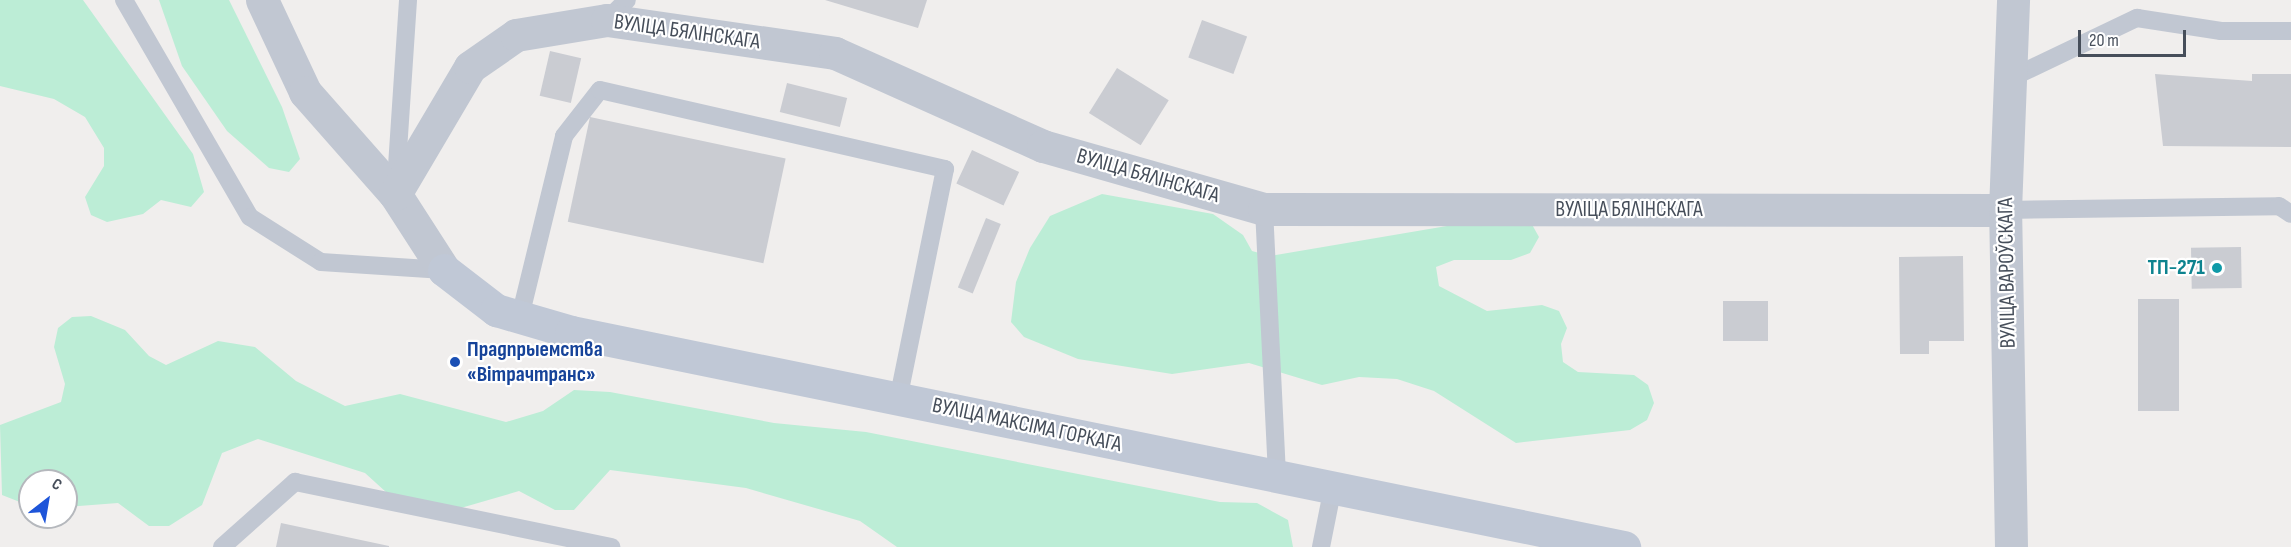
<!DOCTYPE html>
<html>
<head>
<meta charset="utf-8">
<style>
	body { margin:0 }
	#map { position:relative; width:2291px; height:547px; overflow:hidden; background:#f0eeed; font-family:"Sofia Sans Condensed",sans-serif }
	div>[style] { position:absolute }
	.green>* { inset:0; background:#bcedd6 }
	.building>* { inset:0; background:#caccd2; transform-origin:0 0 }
	.service>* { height:18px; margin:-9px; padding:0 9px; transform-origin:9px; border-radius:9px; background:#c1c7d2 }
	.minor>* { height:33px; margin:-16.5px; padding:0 16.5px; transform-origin:16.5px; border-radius:16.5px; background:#c1c7d2 }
	.secondary>* { height:33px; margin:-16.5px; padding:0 16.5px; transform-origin:16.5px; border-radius:16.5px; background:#c0c8d6 }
	.dots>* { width:16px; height:16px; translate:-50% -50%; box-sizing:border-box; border:3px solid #fff; border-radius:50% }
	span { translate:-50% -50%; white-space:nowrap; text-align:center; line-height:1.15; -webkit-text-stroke:4.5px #fff; paint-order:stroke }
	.street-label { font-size:22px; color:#464e5a }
	.culture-label { font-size:22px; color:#0d838f; font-weight:700 }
	.right { translate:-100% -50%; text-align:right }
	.transit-label { font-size:22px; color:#164399; font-weight:700 }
	.left { translate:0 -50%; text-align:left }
	.north { position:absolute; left:18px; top:469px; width:60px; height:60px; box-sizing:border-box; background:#fff; border:2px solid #b5b8bd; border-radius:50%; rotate:31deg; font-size:16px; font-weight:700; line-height:24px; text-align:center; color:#464e5a }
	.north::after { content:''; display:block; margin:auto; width:21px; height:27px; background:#1e55d9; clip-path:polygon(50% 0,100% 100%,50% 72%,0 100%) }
	.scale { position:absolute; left:2078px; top:30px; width:108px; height:27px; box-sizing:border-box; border:3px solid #464e5a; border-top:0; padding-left:8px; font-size:18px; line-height:21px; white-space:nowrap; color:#464e5a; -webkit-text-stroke:4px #fff; paint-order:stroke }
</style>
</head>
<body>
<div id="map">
	<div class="green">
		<i style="clip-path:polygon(0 0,83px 0,193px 154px,204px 192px,191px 207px,161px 200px,143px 214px,107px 222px,91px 215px,85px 197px,104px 166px,104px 148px,85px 117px,54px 99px,0 86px)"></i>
		<i style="clip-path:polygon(159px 0,229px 0,282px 107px,300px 159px,289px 172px,269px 168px,227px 131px,182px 66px)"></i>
		<i style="clip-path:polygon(1102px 194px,1213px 214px,1243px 235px,1252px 251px,1270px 256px,1494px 218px,1530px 221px,1539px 237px,1530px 253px,1511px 260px,1454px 260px,1436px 267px,1439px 286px,1487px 311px,1542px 305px,1559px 311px,1567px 328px,1561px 344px,1563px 362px,1578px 372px,1634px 375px,1648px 385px,1654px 403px,1647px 420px,1630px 430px,1516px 443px,1434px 391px,1397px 379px,1359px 377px,1322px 385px,1249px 363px,1172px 374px,1078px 359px,1024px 337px,1011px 322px,1016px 282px,1030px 248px,1050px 216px)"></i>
		<i style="clip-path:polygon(91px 316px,125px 330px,149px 356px,166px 365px,218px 341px,255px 347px,296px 381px,345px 406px,400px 394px,506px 422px,543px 411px,574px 390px,610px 392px,774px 423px,866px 432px,1220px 502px,1257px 503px,1288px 520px,1293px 547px,897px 547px,860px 521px,746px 488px,610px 470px,574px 510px,555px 510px,519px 491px,447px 512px,408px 512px,365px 473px,258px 439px,222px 453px,202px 505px,169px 526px,149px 526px,118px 503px,66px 507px,66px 481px,30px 481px,30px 506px,2px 495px,0 425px,61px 402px,65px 384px,54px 347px,58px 328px,72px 317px)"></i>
	</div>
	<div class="building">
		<i style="clip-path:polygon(825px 0,927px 0,918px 28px)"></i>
		<i style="left:1202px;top:20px;width:48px;height:40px;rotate:20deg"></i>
		<i style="left:550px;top:51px;width:32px;height:46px;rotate:13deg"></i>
		<i style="left:1117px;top:68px;width:61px;height:53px;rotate:32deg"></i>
		<i style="clip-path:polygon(2155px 74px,2252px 81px,2252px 74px,2291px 74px,2291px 147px,2163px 146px)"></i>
		<i style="left:787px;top:83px;width:62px;height:30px;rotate:14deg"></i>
		<i style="left:590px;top:117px;width:200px;height:107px;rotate:12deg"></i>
		<i style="left:972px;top:150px;width:52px;height:37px;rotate:25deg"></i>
		<i style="left:986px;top:218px;width:16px;height:75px;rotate:22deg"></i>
		<i style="left:2241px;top:247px;width:41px;height:50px;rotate:89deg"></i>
		<i style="clip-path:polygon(1963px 256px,1964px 341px,1929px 341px,1929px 354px,1900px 354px,1899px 257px)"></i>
		<i style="left:2138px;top:299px;width:41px;height:112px"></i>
		<i style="left:1723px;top:301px;width:45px;height:40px"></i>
		<i style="clip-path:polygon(281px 523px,389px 546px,389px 547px,276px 547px)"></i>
	</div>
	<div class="service">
		<i style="left:124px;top:0;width:251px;rotate:59.9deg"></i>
		<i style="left:250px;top:217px;width:84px;rotate:32.4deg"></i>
		<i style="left:321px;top:262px;width:123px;rotate:3.7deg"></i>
		<i style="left:607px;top:20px;width:28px;rotate:-45deg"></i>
		<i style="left:2011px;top:78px;width:140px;rotate:-25.5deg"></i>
		<i style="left:2137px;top:18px;width:85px;rotate:8.8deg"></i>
		<i style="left:2221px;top:31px;width:70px"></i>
		<i style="left:396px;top:181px;width:181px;rotate:-86.2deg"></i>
		<i style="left:1264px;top:209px;width:267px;rotate:87.2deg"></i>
		<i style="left:2005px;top:210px;width:274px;rotate:-0.8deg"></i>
		<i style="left:2279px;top:206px;width:14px;rotate:34deg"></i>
		<i style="left:520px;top:317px;width:186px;rotate:-76.3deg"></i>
		<i style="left:564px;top:136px;width:58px;rotate:-52deg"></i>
		<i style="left:600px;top:90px;width:354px;rotate:12.9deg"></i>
		<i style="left:945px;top:169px;width:235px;rotate:101.5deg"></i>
		<i style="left:222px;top:547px;width:98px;rotate:-41.7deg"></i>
		<i style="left:295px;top:482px;width:323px;rotate:11.6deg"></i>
		<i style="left:1321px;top:547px;width:61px;rotate:-78.7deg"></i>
	</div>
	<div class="minor">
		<i style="left:262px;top:0;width:102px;rotate:64.9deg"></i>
		<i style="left:305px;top:92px;width:136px;rotate:48.6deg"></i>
		<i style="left:395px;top:194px;width:90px;rotate:57.2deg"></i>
		<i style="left:395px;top:194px;width:147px;rotate:-59.4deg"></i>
		<i style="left:470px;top:67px;width:56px;rotate:-34.8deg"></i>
		<i style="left:516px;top:35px;width:92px;rotate:-9.4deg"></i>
		<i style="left:607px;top:20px;width:230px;rotate:8.2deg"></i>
		<i style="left:835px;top:53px;width:228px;rotate:24.1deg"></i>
		<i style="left:1043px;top:146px;width:230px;rotate:15.9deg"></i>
		<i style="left:1264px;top:209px;width:741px;rotate:0.08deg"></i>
		<i style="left:2011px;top:547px;width:337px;rotate:-91deg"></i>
		<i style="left:2005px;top:210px;width:210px;rotate:-87.8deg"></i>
	</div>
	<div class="secondary">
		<i style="left:444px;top:270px;width:66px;rotate:37.6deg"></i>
		<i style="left:496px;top:310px;width:78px;rotate:16.3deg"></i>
		<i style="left:571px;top:332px;width:1075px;rotate:11.54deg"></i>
	</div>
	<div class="dots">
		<i style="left:2217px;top:268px;background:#0f9aa8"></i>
		<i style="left:455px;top:362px;background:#1a4fb4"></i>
	</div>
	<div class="street-label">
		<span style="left:687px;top:32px;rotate:8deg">ВУЛІЦА БЯЛІНСКАГА</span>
		<span style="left:1148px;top:176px;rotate:16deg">ВУЛІЦА БЯЛІНСКАГА</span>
		<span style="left:1629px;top:210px">ВУЛІЦА БЯЛІНСКАГА</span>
		<span style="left:2007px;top:273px;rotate:-91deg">ВУЛІЦА ВАРОЎСКАГА</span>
		<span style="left:1027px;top:425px;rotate:12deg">ВУЛІЦА МАКСІМА ГОРКАГА</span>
	</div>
	<div class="culture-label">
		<span class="right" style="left:2205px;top:268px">ТП-271</span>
	</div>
	<div class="transit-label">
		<span class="left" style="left:467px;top:362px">Прадпрыемства<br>«Вітрачтранс»</span>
	</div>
	<div class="north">С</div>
	<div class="scale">20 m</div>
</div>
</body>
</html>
